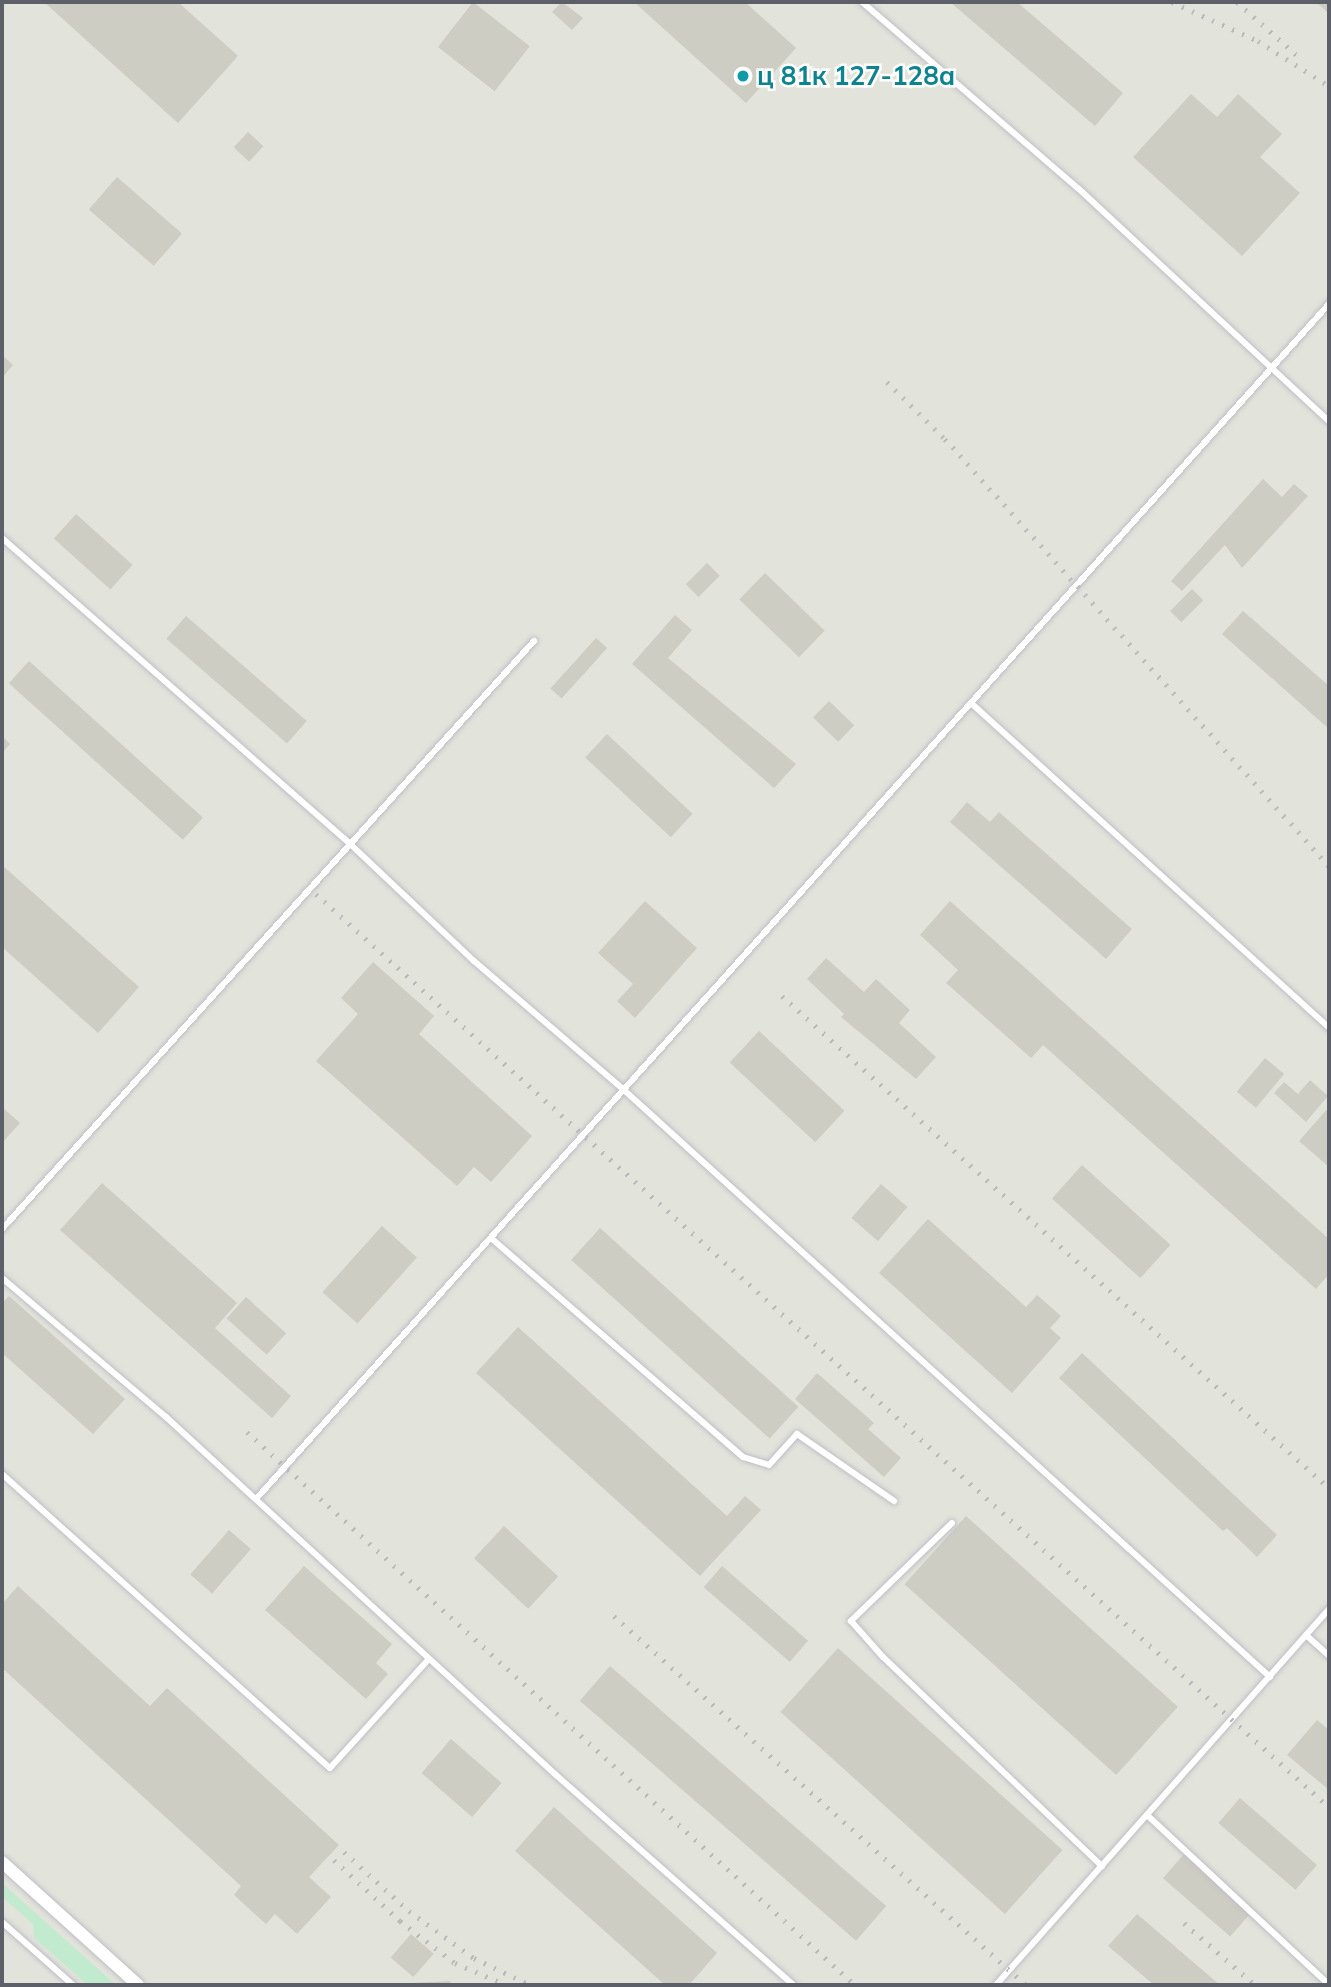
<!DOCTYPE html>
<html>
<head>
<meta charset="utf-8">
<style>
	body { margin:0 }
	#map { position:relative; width:1331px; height:1987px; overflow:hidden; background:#f1f2e7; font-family:Mulish,sans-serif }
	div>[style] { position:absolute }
	.industrial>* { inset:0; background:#e2e3db; transform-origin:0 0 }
	.green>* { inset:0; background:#c2eace }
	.building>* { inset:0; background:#cdcdc4; transform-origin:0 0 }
	.roads { filter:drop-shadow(0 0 2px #bebfc6) drop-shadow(0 0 2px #bebfc6) }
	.lane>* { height:6px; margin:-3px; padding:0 3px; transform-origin:3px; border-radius:3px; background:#fff }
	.street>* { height:12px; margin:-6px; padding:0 6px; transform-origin:6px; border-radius:6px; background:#fff }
	.rail>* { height:5px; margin-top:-2.5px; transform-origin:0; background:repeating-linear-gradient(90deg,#bababc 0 2px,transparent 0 11px) }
	.dots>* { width:19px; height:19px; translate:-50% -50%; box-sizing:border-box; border:4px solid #fff; border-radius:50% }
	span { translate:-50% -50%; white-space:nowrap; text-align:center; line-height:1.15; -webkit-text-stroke:5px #fff; paint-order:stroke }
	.culture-label { font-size:26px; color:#0d838f; font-weight:700 }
	.left { translate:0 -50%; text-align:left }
	.frame { position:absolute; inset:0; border:4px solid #5e6069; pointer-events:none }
</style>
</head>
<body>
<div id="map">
	<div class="industrial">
		<i style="left:2px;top:2px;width:1327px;height:1983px"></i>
	</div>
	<div class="green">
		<i style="clip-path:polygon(2px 1883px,116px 1985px,88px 1985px,34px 1938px,33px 1924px,2px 1897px)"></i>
	</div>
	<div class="building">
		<i style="clip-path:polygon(44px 2px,178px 2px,238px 56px,178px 123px)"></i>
		<i style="left:473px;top:2px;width:72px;height:57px;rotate:38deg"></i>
		<i style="clip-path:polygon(562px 2px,583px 18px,572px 30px,552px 12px)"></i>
		<i style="clip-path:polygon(634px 2px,745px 2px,796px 48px,746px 103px)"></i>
		<i style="clip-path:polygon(950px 2px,1017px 2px,1123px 93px,1095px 126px)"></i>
		<i style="clip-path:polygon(1316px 2px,1329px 2px,1329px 14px)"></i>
		<i style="clip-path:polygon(1191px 94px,1217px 117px,1238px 94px,1282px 134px,1260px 157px,1300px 193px,1242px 256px,1133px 157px)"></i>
		<i style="left:248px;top:132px;width:21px;height:21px;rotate:43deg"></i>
		<i style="left:117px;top:177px;width:86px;height:43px;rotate:41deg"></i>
		<i style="clip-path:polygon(2px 355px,13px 365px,2px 378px)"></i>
		<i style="clip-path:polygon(1263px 479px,1282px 497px,1294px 484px,1308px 496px,1242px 568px,1225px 545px,1182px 591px,1171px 581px)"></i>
		<i style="left:76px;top:514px;width:76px;height:33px;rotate:42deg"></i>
		<i style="left:707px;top:563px;width:18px;height:30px;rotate:45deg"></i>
		<i style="left:765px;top:573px;width:83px;height:37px;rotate:44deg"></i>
		<i style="left:1192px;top:589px;width:16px;height:31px;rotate:45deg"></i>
		<i style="clip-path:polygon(1243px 611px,1329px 686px,1329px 729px,1222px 634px)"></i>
		<i style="clip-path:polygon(675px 615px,692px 630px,668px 658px,796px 764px,774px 788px,632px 664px)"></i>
		<i style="left:186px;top:616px;width:160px;height:30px;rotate:41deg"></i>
		<i style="left:596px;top:638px;width:15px;height:68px;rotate:42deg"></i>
		<i style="left:29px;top:661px;width:234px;height:30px;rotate:42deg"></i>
		<i style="left:829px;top:701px;width:35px;height:23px;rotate:44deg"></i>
		<i style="left:607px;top:734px;width:117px;height:32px;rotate:43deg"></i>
		<i style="clip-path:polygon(2px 736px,10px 744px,2px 753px)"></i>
		<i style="clip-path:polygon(967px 802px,990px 822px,999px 812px,1132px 929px,1106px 959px,950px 822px)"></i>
		<i style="clip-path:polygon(2px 865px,139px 987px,98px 1033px,2px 947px)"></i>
		<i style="clip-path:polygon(645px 901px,697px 948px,635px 1018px,617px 1001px,633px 984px,598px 953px)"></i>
		<i style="clip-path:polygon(950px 901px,1329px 1239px,1329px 1274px,1316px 1289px,1043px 1045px,1031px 1058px,946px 983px,958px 970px,920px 935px)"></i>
		<i style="clip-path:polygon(826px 958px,864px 992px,876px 979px,910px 1010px,899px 1023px,936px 1057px,916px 1079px,841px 1017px,844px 1014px,807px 979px)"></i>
		<i style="clip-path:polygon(373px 962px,434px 1016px,419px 1034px,532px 1136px,491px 1182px,474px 1167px,457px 1186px,316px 1061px,358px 1014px,341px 998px)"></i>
		<i style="left:759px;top:1031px;width:117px;height:43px;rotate:43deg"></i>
		<i style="left:1265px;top:1058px;width:25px;height:44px;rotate:40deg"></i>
		<i style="clip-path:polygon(1310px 1080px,1328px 1096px,1306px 1122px,1274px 1093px,1284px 1082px,1298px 1094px)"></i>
		<i style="clip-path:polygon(2px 1107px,20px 1123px,2px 1143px)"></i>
		<i style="clip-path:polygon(1329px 1107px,1329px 1167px,1299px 1141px)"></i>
		<i style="left:1082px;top:1165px;width:119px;height:45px;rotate:42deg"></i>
		<i style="clip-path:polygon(102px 1183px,237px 1303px,215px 1328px,291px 1396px,272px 1418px,60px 1230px)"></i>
		<i style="left:881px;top:1184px;width:35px;height:45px;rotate:41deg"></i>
		<i style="clip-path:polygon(928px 1219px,1026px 1307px,1037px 1295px,1061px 1316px,1050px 1328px,1061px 1338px,1012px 1393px,879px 1273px)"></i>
		<i style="left:382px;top:1226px;width:47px;height:89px;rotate:42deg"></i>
		<i style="left:600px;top:1228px;width:267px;height:43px;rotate:42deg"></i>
		<i style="clip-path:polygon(9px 1296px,125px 1399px,93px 1434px,2px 1353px,2px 1303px)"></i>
		<i style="left:246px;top:1297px;width:54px;height:29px;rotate:42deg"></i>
		<i style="clip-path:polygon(518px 1327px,727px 1516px,745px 1496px,761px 1510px,700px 1576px,476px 1373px)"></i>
		<i style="clip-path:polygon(1082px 1353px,1277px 1535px,1257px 1557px,1227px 1528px,1223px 1531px,1059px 1378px)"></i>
		<i style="clip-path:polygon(817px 1373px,874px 1423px,868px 1429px,901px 1458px,884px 1477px,795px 1399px)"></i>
		<i style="left:966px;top:1516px;width:285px;height:92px;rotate:42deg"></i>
		<i style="left:504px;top:1526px;width:74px;height:44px;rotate:43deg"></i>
		<i style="left:229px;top:1530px;width:29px;height:59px;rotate:41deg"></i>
		<i style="clip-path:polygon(304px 1566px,392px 1644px,376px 1663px,388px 1674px,366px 1699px,265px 1610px)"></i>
		<i style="left:722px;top:1566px;width:114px;height:28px;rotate:41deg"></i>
		<i style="clip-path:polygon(18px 1586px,150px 1706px,167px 1688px,339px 1845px,309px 1877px,331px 1897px,297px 1934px,275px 1914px,266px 1924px,234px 1895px,241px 1886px,2px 1668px,2px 1604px)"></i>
		<i style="left:838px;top:1648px;width:302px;height:86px;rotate:42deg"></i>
		<i style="left:610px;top:1666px;width:366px;height:46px;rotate:41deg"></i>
		<i style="clip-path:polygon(1317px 1720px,1329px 1730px,1329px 1790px,1287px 1755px)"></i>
		<i style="left:451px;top:1739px;width:67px;height:45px;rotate:41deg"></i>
		<i style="left:1240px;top:1798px;width:102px;height:33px;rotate:41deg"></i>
		<i style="clip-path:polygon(554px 1807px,717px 1953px,689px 1985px,665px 1985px,515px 1851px)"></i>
		<i style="left:1184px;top:1854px;width:89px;height:32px;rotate:41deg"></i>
		<i style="clip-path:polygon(1137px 1914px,1220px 1985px,1154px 1985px,1108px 1946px)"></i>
		<i style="left:411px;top:1934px;width:30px;height:31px;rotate:41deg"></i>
		<i style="clip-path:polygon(450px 1981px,451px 1985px,409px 1985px,409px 1983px)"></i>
	</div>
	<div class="roads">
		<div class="lane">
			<i style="left:862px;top:2px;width:286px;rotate:40.8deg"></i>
			<i style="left:1079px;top:189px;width:341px;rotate:42.9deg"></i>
			<i style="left:2px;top:538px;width:461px;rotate:41.3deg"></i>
			<i style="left:348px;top:842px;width:173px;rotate:43.4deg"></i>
			<i style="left:474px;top:961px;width:198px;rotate:40.7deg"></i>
			<i style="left:624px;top:1090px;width:873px;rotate:42.26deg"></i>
			<i style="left:971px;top:703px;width:484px;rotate:42.2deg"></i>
			<i style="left:2px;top:1229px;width:793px;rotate:-47.86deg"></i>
			<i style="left:491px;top:1238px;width:334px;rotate:41deg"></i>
			<i style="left:743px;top:1457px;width:27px;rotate:17deg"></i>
			<i style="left:769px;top:1465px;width:42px;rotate:-47.9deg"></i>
			<i style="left:797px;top:1434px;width:118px;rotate:34.6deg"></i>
			<i style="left:2px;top:1278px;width:215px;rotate:40.3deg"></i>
			<i style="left:166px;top:1417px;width:529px;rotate:42.55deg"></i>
			<i style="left:556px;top:1775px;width:317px;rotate:41.5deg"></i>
			<i style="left:2px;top:1474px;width:440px;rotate:41.9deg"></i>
			<i style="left:330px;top:1768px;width:146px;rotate:-47.8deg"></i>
			<i style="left:256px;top:1499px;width:1606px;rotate:-48.08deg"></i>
			<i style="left:952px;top:1523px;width:141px;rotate:135.9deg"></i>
			<i style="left:851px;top:1621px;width:48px;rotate:48.4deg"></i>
			<i style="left:883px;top:1657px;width:303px;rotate:43.7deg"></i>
			<i style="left:1306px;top:1635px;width:31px;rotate:42deg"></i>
			<i style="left:1147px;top:1815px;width:249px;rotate:43deg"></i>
			<i style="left:2px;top:1922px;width:95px;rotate:41.6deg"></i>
			<i style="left:996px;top:1985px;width:502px;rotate:-48.47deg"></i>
		</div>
		<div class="street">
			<i style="left:2px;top:1862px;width:183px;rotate:42.1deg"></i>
		</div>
	</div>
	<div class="rail">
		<i style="left:1172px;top:2px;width:94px;rotate:24.4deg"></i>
		<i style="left:1258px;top:41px;width:84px;rotate:32.4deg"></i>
		<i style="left:1237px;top:2px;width:86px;rotate:41.7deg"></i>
		<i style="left:887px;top:382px;width:81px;rotate:44.5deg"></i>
		<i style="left:945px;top:439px;width:574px;rotate:48.04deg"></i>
		<i style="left:316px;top:894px;width:1364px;rotate:42.03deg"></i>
		<i style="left:782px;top:996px;width:736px;rotate:41.97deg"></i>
		<i style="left:247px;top:1432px;width:822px;rotate:42.29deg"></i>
		<i style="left:614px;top:1616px;width:553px;rotate:41.85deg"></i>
		<i style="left:344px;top:1852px;width:88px;rotate:42.2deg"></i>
		<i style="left:409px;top:1911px;width:80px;rotate:35.9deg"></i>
		<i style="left:474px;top:1958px;width:62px;rotate:25.7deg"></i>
		<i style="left:334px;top:1860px;width:90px;rotate:42.7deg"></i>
		<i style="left:400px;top:1921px;width:69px;rotate:37.4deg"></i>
		<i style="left:455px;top:1963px;width:56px;rotate:23.3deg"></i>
		<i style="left:1184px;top:1923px;width:94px;rotate:41.1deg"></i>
	</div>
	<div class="dots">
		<i style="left:743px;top:76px;background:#0f9aa8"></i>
	</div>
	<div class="culture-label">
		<span class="left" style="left:757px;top:76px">ц 81к 127-128а</span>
	</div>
	<div class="frame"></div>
</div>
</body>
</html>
